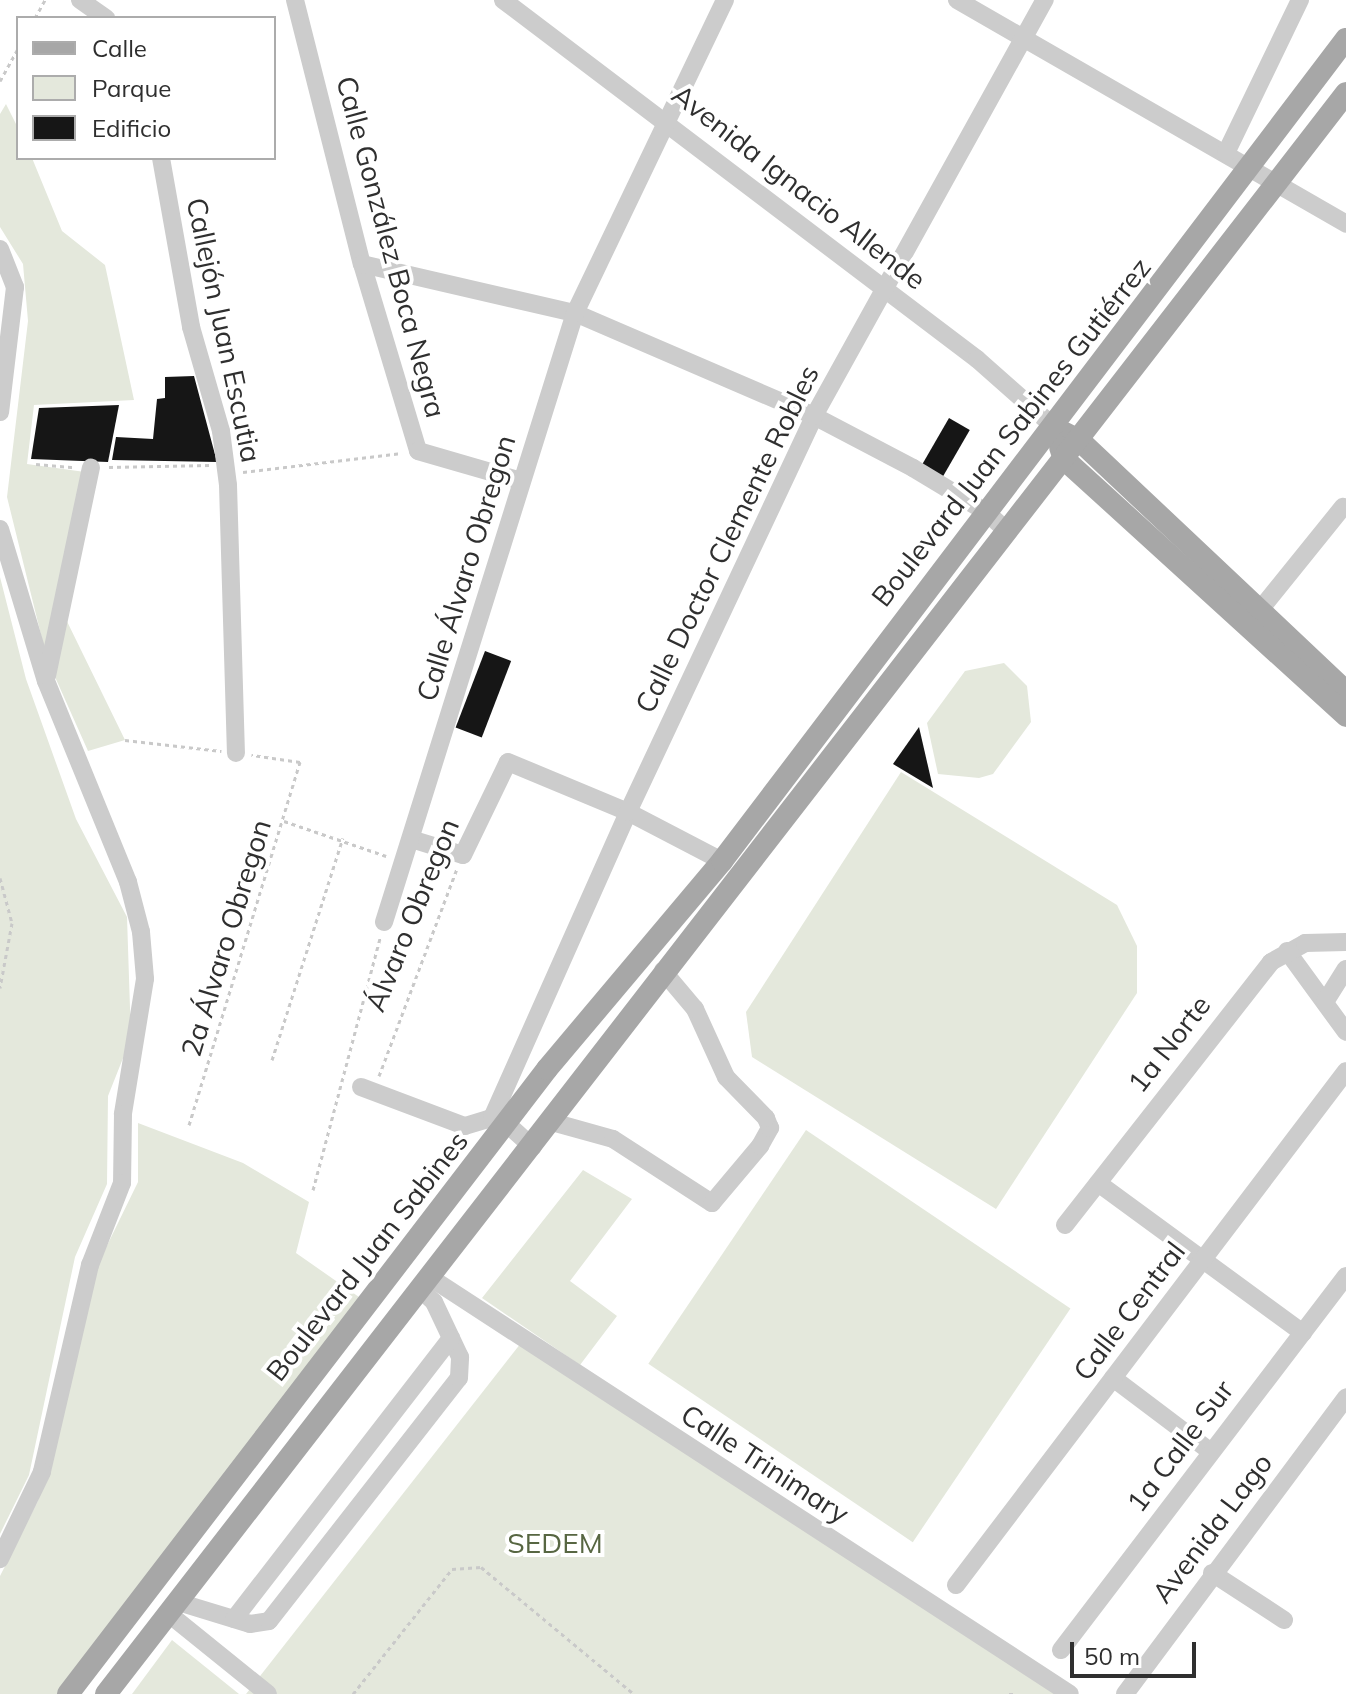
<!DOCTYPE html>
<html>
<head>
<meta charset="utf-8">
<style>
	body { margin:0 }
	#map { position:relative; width:1346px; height:1694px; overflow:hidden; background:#fff; font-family:Mulish,sans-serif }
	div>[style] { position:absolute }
	.green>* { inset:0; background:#e4e8dc; transform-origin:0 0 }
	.building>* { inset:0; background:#161616; transform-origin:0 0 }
	.path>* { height:3px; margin-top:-1.5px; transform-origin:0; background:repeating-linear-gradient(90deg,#c9c9c9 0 4px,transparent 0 8px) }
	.minor>* { height:18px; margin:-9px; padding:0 9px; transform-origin:9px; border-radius:9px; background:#ccc }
	.major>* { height:22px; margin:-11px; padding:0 11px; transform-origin:11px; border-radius:11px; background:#a7a7a7 }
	span { translate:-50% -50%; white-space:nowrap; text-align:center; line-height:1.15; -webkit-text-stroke:8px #fff; paint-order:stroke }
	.street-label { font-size:28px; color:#2f2f2f }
	.park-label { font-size:28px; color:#576642 }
	.legend { position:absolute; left:16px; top:16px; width:260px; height:144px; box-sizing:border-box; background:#fff; border:2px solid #acacac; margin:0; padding:10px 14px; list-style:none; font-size:24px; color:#2f2f2f }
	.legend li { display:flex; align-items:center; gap:16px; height:40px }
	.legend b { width:40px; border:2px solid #acacac }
	.scale { position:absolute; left:1070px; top:1642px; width:126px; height:36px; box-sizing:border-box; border:4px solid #2f2f2f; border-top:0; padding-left:10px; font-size:24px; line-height:28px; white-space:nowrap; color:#2f2f2f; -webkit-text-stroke:6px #fff; paint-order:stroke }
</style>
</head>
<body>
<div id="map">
	<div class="green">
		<i style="clip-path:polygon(6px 104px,18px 128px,18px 158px,32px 158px,62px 231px,105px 265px,134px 400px,34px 405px,27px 464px,85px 472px,58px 603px,125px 740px,88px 751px,47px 659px,7px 497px,28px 321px,23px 264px,0 227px,0 114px)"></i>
		<i style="clip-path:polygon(0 577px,26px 679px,76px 819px,127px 917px,131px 1038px,108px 1096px,107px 1184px,75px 1257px,29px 1475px,0 1534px)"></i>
		<i style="clip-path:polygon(1004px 663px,1027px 686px,1031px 722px,993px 774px,979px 778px,938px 774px,927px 723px,965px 671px)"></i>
		<i style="clip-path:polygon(901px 772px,1117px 905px,1137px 946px,1137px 993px,996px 1209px,752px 1057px,746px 1012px)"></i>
		<i style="clip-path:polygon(138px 1123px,243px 1163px,309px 1202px,296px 1253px,369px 1304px,57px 1694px,0 1694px,0 1576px,38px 1501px,97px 1266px,138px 1182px)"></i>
		<i style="left:806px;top:1130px;width:319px;height:282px;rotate:34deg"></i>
		<i style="clip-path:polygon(583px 1170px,632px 1199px,570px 1281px,617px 1316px,580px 1365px,482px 1298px)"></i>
		<i style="clip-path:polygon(521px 1343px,1063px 1694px,246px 1694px)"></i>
		<i style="clip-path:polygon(172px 1640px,239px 1694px,132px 1694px)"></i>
	</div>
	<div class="building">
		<i style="clip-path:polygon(194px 376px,217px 462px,112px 460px,116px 437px,153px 439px,157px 399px,165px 398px,165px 377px)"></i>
		<i style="clip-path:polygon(119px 405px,108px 462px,31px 459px,39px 408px)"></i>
		<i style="left:949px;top:418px;width:24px;height:54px;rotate:30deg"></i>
		<i style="left:485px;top:651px;width:28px;height:82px;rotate:21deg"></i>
		<i style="clip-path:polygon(919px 727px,933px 788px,893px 764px)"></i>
	</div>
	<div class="path">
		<i style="left:35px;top:18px;width:21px;rotate:-61deg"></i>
		<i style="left:0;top:81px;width:38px;rotate:-61deg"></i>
		<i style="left:36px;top:464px;width:38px;rotate:5deg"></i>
		<i style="left:109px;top:467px;width:101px;rotate:-1.1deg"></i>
		<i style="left:243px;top:472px;width:160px;rotate:-6.8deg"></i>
		<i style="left:125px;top:740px;width:97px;rotate:6.5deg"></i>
		<i style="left:284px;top:821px;width:108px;rotate:18.9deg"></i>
		<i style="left:0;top:878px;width:47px;rotate:75.1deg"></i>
		<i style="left:12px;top:923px;width:66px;rotate:100.5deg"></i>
		<i style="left:272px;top:1060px;width:233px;rotate:-72.3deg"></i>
		<i style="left:379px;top:1076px;width:221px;rotate:-69.4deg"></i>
		<i style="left:189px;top:1125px;width:380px;rotate:-73deg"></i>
		<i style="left:300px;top:762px;width:49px;rotate:-171.7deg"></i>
		<i style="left:313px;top:1190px;width:261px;rotate:-75.1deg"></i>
		<i style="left:353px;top:1694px;width:159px;rotate:-51.6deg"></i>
		<i style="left:452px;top:1569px;width:29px;rotate:-4deg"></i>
		<i style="left:481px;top:1567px;width:199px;rotate:39.7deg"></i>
		<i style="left:1009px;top:1694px;width:8px"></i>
	</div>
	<div class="minor">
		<i style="left:80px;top:0;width:32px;rotate:35deg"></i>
		<i style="left:295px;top:0;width:272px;rotate:75.8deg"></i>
		<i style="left:362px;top:264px;width:195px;rotate:73.3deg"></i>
		<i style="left:418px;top:451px;width:107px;rotate:16.2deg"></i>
		<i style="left:503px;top:0;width:595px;rotate:37.14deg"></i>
		<i style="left:977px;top:359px;width:103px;rotate:41.4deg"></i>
		<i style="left:957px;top:0;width:449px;rotate:29.9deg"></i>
		<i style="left:1226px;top:153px;width:170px;rotate:-64.2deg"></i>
		<i style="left:161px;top:158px;width:172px;rotate:79.9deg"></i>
		<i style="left:191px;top:327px;width:108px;rotate:73.9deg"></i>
		<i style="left:221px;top:431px;width:54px;rotate:82.6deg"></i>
		<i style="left:228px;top:485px;width:268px;rotate:88.3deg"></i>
		<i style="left:0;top:249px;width:41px;rotate:68.5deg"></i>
		<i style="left:15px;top:287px;width:126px;rotate:96.8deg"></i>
		<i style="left:362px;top:264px;width:219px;rotate:13deg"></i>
		<i style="left:575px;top:313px;width:260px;rotate:23.3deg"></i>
		<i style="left:814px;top:416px;width:112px;rotate:27.7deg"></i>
		<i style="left:913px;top:468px;width:85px;rotate:31.1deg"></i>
		<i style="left:986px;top:512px;width:28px;rotate:42deg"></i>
		<i style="left:0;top:529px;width:159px;rotate:73.2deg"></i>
		<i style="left:46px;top:681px;width:217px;rotate:67.8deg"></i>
		<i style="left:128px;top:882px;width:52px;rotate:75.4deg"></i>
		<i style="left:141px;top:932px;width:47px;rotate:85.1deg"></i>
		<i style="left:145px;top:979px;width:137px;rotate:99.3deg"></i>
		<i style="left:123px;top:1114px;width:69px;rotate:90.8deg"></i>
		<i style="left:122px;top:1183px;width:88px;rotate:111.3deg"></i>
		<i style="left:90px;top:1265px;width:212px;rotate:103.1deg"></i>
		<i style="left:42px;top:1472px;width:97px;rotate:115.8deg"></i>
		<i style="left:1259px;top:611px;width:134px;rotate:-51.1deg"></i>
		<i style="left:47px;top:676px;width:213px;rotate:-78.1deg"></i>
		<i style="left:411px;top:839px;width:54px;rotate:17.1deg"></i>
		<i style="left:463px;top:855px;width:103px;rotate:-64.2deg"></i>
		<i style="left:508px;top:762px;width:130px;rotate:22.6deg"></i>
		<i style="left:628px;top:812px;width:106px;rotate:27.5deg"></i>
		<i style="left:384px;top:922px;width:638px;rotate:-72.59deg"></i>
		<i style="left:575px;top:313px;width:347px;rotate:-64.4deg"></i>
		<i style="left:1287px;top:951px;width:100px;rotate:53.9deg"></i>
		<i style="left:1325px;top:1002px;width:39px;rotate:-58deg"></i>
		<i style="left:361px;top:1087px;width:111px;rotate:20.6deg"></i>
		<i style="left:465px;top:1126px;width:28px;rotate:-17deg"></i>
		<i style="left:492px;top:1118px;width:15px;rotate:20deg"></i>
		<i style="left:506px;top:1123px;width:36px;rotate:42deg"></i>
		<i style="left:492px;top:1118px;width:335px;rotate:-66deg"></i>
		<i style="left:628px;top:812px;width:438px;rotate:-64.8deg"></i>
		<i style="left:814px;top:416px;width:476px;rotate:-61deg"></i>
		<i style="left:552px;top:1122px;width:63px;rotate:15.6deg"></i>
		<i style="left:613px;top:1139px;width:118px;rotate:32.9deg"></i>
		<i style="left:712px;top:1203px;width:75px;rotate:-49.9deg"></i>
		<i style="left:760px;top:1146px;width:21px;rotate:-61deg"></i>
		<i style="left:770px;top:1128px;width:11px;rotate:-112deg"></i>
		<i style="left:766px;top:1118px;width:57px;rotate:-134.3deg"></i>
		<i style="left:726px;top:1077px;width:75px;rotate:-114.5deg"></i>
		<i style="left:695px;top:1009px;width:50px;rotate:-130.1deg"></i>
		<i style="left:1098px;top:1183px;width:254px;rotate:36.2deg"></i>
		<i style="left:1065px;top:1225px;width:334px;rotate:-51.9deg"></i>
		<i style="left:1271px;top:962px;width:39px;rotate:-29deg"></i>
		<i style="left:1305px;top:943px;width:41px;rotate:-1.4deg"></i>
		<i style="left:431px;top:1278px;width:762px;rotate:33.06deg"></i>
		<i style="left:1113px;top:1378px;width:121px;rotate:37deg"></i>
		<i style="left:1212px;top:1573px;width:86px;rotate:33.1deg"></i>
		<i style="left:956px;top:1585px;width:645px;rotate:-52.81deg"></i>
		<i style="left:178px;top:1602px;width:75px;rotate:17deg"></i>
		<i style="left:250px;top:1624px;width:19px;rotate:-9deg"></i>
		<i style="left:269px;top:1621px;width:308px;rotate:-52deg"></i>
		<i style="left:459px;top:1378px;width:21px;rotate:-87deg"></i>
		<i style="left:460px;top:1357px;width:61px;rotate:-115.3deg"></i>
		<i style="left:434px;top:1302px;width:18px;rotate:-137deg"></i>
		<i style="left:169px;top:1614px;width:127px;rotate:38.9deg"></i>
		<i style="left:234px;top:1619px;width:355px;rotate:-52.3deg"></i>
		<i style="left:1061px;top:1650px;width:470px;rotate:-52.7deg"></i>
		<i style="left:1125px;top:1694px;width:370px;rotate:-53.3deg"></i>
	</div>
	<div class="major">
		<i style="left:1065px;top:433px;width:16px;rotate:27deg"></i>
		<i style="left:1079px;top:440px;width:367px;rotate:43.3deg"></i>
		<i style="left:1060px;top:447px;width:13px;rotate:72deg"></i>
		<i style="left:1064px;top:459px;width:382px;rotate:42.3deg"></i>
		<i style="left:68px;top:1694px;width:787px;rotate:-52.53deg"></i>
		<i style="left:547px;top:1069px;width:272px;rotate:-49.9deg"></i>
		<i style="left:722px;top:861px;width:1032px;rotate:-52.8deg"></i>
		<i style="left:106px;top:1694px;width:2025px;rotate:-52.24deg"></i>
	</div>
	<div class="street-label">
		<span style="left:799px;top:187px;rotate:38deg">Avenida Ignacio Allende</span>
		<span style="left:391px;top:247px;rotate:75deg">Calle González Boca Negra</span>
		<span style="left:224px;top:330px;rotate:78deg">Callejón Juan Escutia</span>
		<span style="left:1011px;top:432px;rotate:-52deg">Boulevard Juan Sabines Gutiérrez</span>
		<span style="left:727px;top:539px;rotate:-64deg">Calle Doctor Clemente Robles</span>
		<span style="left:466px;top:568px;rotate:-73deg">Calle Álvaro Obregon</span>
		<span style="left:412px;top:915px;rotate:-68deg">Álvaro Obregon</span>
		<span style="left:226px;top:938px;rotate:-73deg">2a Álvaro Obregon</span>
		<span style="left:1169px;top:1044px;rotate:-52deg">1a Norte</span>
		<span style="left:367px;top:1256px;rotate:-52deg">Boulevard Juan Sabines</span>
		<span style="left:1129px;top:1311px;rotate:-53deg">Calle Central</span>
		<span style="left:1180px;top:1446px;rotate:-53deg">1a Calle Sur</span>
		<span style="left:765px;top:1464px;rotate:33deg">Calle Trinimary</span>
		<span style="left:1212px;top:1528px;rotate:-53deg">Avenida Lago</span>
	</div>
	<div class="park-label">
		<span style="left:555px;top:1543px">SEDEM</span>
	</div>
	<ul class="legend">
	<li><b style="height:10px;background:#a7a7a7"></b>Calle</li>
	<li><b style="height:22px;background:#e4e8dc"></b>Parque</li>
	<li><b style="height:22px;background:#161616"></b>Edificio</li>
	</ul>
	<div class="scale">50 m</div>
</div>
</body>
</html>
